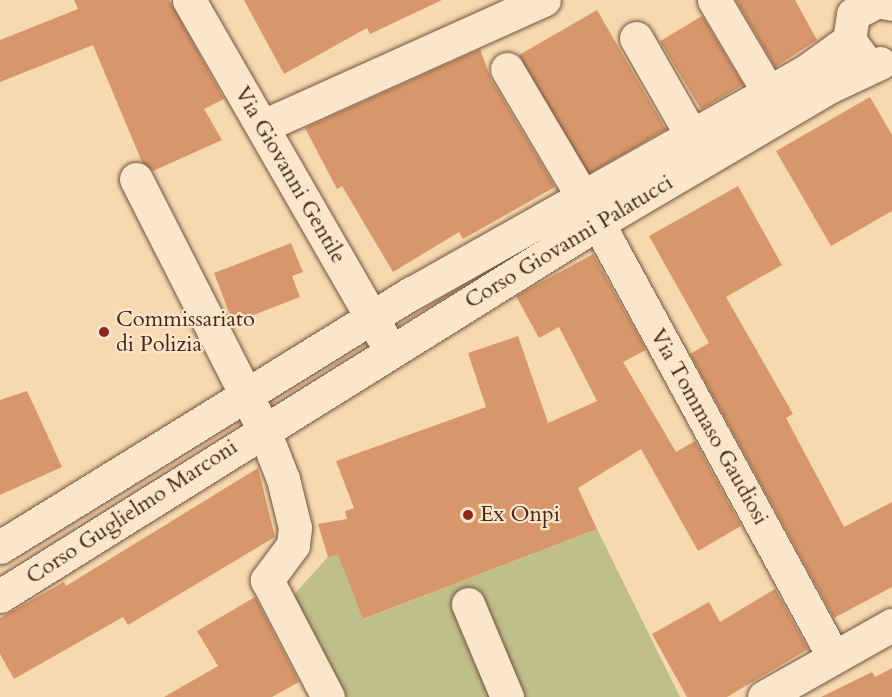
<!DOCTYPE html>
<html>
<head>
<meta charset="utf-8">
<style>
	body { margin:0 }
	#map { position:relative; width:892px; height:697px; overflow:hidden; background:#f7d9af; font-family:Cardo,serif }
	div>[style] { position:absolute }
	.green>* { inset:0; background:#bfbf89 }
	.building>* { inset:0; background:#d7976b; transform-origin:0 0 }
	.roads { filter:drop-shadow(0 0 2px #74523e) drop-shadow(0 0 2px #74523e) }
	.minor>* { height:33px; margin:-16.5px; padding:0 16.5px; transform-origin:16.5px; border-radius:16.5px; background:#fae6cb }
	.dots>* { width:16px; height:16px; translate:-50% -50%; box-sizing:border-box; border:3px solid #fae6cb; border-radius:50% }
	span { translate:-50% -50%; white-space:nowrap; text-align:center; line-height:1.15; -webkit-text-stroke:4.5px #fae6cb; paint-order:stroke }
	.street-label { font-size:22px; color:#492518 }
	.poi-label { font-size:22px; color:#492518 }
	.left { translate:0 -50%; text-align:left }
</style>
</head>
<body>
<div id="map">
	<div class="green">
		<i style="clip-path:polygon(597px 529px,680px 697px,342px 697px,289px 600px,328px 557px,338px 554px,364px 619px)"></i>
	</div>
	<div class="building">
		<i style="clip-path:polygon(74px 0,169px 0,224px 99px,204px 109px,222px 140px,153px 171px,142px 162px,93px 45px,0 82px,0 40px,78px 9px)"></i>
		<i style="clip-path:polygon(244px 0,442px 0,370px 34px,367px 28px,284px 74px)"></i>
		<i style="clip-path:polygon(736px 0,795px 0,817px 40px,775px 67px)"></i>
		<i style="left:597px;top:10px;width:138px;height:90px;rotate:60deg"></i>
		<i style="left:702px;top:16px;width:80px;height:49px;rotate:59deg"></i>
		<i style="clip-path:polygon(480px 49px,491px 79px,555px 187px,463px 239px,459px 232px,393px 272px,342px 186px,337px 189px,305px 128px)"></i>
		<i style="clip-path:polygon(870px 97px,892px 135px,892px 211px,831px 246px,776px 151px)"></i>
		<i style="clip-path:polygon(738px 186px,782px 265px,726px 297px,793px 414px,786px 418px,844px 527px,892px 502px,892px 587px,834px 618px,690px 354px,709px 343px,649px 236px)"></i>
		<i style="clip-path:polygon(291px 243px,303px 272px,292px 276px,300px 297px,233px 323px,214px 273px)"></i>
		<i style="clip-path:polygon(593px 254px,646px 350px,623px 362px,676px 452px,695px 441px,741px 526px,698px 551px,641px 449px,578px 488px,597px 529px,363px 619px,338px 555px,328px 557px,318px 524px,347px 519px,345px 511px,354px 508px,336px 461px,486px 407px,468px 353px,518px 336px,548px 423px,597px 401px,559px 327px,539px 338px,516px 296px)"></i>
		<i style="clip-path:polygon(27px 391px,62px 467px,0 495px,0 400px)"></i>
		<i style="clip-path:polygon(258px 468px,275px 537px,128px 625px,123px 617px,14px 679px,0 654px,0 618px,64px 582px,66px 586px)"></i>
		<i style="clip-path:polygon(775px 589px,808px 649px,727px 697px,687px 697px,652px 634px,709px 602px,720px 622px)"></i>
		<i style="clip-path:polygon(255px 597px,299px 682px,272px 697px,164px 697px,218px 666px,197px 631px)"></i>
		<i style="clip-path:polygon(892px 668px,892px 697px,821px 697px,872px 672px,875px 677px)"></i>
	</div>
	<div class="roads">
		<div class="minor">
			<i style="left:189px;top:0;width:387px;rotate:60.1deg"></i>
			<i style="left:714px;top:0;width:108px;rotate:59.4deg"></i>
			<i style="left:636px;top:38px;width:113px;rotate:60.3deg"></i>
			<i style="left:861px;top:56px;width:20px;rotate:-127deg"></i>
			<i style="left:849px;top:40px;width:26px;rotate:-81deg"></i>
			<i style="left:853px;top:14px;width:27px;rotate:-28deg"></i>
			<i style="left:877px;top:1px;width:15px;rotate:11deg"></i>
			<i style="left:507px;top:69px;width:179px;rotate:59.4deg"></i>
			<i style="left:598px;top:223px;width:493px;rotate:61.5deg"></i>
			<i style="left:263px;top:126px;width:308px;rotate:-24.2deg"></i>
			<i style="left:136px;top:179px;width:280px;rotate:63deg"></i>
			<i style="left:263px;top:428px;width:55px;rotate:68.6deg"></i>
			<i style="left:283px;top:479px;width:50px;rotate:76.2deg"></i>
			<i style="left:295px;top:528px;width:17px;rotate:97deg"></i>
			<i style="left:293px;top:545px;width:44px;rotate:126.6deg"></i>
			<i style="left:267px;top:580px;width:132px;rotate:62.5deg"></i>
			<i style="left:0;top:547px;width:484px;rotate:-31.7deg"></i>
			<i style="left:412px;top:293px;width:451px;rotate:-29.4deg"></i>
			<i style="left:805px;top:72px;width:54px;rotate:-36deg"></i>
			<i style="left:0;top:596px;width:705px;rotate:-31.95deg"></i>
			<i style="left:598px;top:223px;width:270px;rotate:-30.5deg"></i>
			<i style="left:831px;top:86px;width:54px;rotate:-25.1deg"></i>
			<i style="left:468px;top:604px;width:101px;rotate:67.2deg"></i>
			<i style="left:764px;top:697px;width:147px;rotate:-29.4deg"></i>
		</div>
	</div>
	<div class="dots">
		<i style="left:104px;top:332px;background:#8f2418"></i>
		<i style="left:468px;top:515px;background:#8f2418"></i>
	</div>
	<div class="street-label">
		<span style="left:290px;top:175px;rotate:60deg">Via Giovanni Gentile</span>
		<span style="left:569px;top:242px;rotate:-31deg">Corso Giovanni Palatucci</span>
		<span style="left:709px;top:427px;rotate:61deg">Via Tommaso Gaudiosi</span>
		<span style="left:132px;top:512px;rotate:-33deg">Corso Guglielmo Marconi</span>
	</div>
	<div class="poi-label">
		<span class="left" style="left:116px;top:332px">Commissariato<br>di Polizia</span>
		<span class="left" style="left:480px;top:515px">Ex Onpi</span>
	</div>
</div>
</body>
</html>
